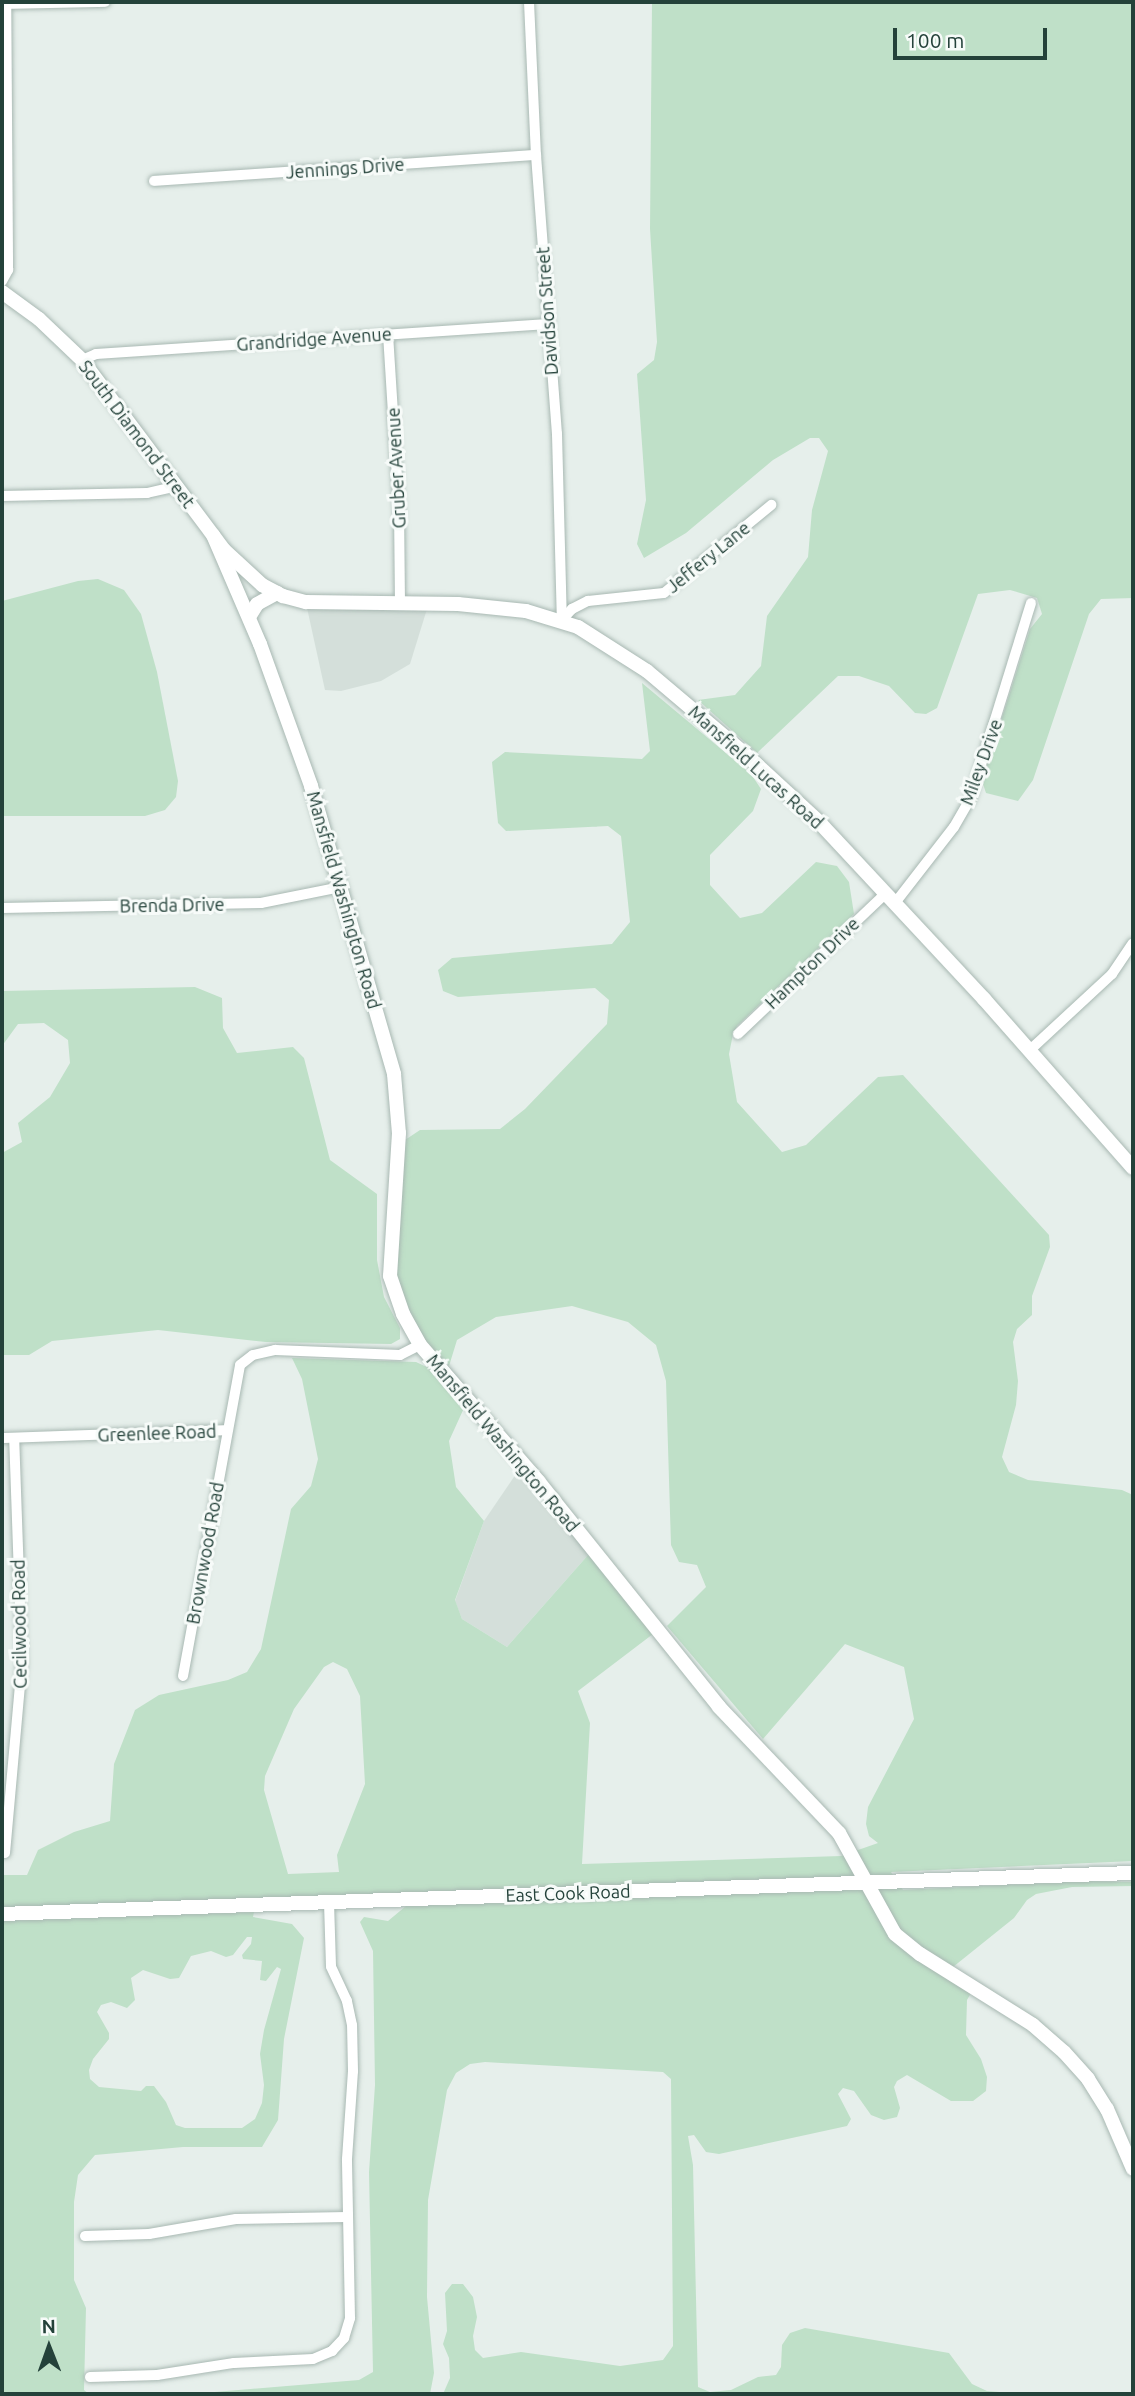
<!DOCTYPE html>
<html>
<head>
<meta charset="utf-8">
<style>
	body { margin:0 }
	#map { position:relative; width:1135px; height:2396px; overflow:hidden; background:#e6efeb; font-family:Ubuntu,sans-serif }
	div>[style] { position:absolute }
	.built>* { inset:0; background:#d4dfda }
	.green>* { inset:0; background:#bfe0c8 }
	.roads { filter:drop-shadow(0 0 2px #a8b8b2) drop-shadow(0 0 2px #a8b8b2) }
	.street>* { height:10px; margin:-5px; padding:0 5px; transform-origin:5px; border-radius:5px; background:#fff }
	.secondary>* { height:14px; margin:-7px; padding:0 7px; transform-origin:7px; border-radius:7px; background:#fff }
	span { translate:-50% -50%; white-space:nowrap; text-align:center; line-height:1.15; -webkit-text-stroke:6px #f7fbf9; paint-order:stroke }
	.street-label { font-size:18px; color:#24423a }
	.frame { position:absolute; inset:0; border:4px solid #24423a; pointer-events:none }
	.north { position:absolute; left:14px; top:2312px; width:70px; height:70px; -webkit-text-stroke:5px #f7fbf9; paint-order:stroke; rotate:359deg; font-size:19px; font-weight:700; line-height:28px; text-align:center; color:#24423a }
	.north::after { content:''; display:block; margin:auto; width:24px; height:32px; background:#24423a; clip-path:polygon(50% 0,100% 100%,50% 72%,0 100%) }
	.scale { position:absolute; left:893px; top:28px; width:154px; height:32px; box-sizing:border-box; border:4px solid #24423a; border-top:0; padding-left:9px; font-size:21px; line-height:24px; white-space:nowrap; color:#24423a; -webkit-text-stroke:5px #f7fbf9; paint-order:stroke }
</style>
</head>
<body>
<div id="map">
	<div class="built">
		<i style="clip-path:polygon(307px 608px,427px 609px,410px 664px,381px 681px,341px 691px,325px 690px)"></i>
		<i style="clip-path:polygon(520px 1468px,589px 1554px,507px 1647px,462px 1619px,455px 1601px,484px 1521px)"></i>
	</div>
	<div class="green">
		<i style="clip-path:polygon(652px 2px,1132px 2px,1133px 598px,1101px 599px,1089px 614px,1033px 780px,1018px 801px,986px 793px,982px 781px,1030px 629px,1042px 614px,1037px 598px,1010px 590px,978px 594px,937px 708px,926px 714px,915px 713px,889px 686px,859px 676px,838px 676px,757px 753px,698px 700px,735px 695px,761px 666px,767px 616px,808px 557px,812px 510px,828px 451px,819px 438px,810px 438px,773px 460px,686px 533px,644px 558px,637px 544px,646px 500px,637px 374px,654px 360px,657px 342px,650px 229px)"></i>
		<i style="clip-path:polygon(98px 579px,124px 590px,141px 614px,157px 672px,178px 781px,176px 797px,165px 810px,145px 816px,2px 816px,2px 601px,78px 581px)"></i>
		<i style="clip-path:polygon(evenodd,642px 683px,751px 774px,761px 789px,753px 811px,710px 855px,710px 885px,740px 918px,762px 913px,816px 862px,837px 866px,849px 882px,854px 914px,737px 1026px,733px 1034px,729px 1054px,737px 1102px,782px 1152px,806px 1145px,878px 1077px,903px 1075px,1049px 1235px,1050px 1247px,1032px 1296px,1032px 1315px,1017px 1329px,1013px 1342px,1018px 1381px,1016px 1405px,1002px 1457px,1009px 1472px,1028px 1480px,1122px 1490px,1133px 1495px,1133px 1861px,891px 1872px,903px 1890px,1086px 1881px,1133px 1882px,1133px 1886px,1072px 1887px,1036px 1894px,1027px 1900px,1014px 1918px,953px 1967px,971px 1993px,967px 2000px,966px 2035px,981px 2059px,987px 2077px,986px 2091px,973px 2101px,951px 2101px,907px 2075px,897px 2081px,894px 2087px,900px 2108px,897px 2117px,884px 2120px,871px 2115px,854px 2091px,843px 2088px,838px 2094px,851px 2119px,847px 2126px,719px 2154px,706px 2152px,694px 2135px,688px 2136px,693px 2165px,698px 2387px,710px 2392px,731px 2390px,758px 2377px,776px 2375px,781px 2367px,782px 2345px,790px 2333px,805px 2328px,949px 2353px,972px 2384px,987px 2391px,1026px 2394px,443px 2394px,450px 2378px,449px 2358px,443px 2344px,447px 2331px,445px 2293px,452px 2284px,463px 2284px,473px 2297px,477px 2317px,473px 2336px,475px 2350px,483px 2358px,521px 2352px,620px 2366px,663px 2360px,673px 2346px,671px 2079px,663px 2072px,485px 2062px,470px 2064px,456px 2073px,447px 2090px,428px 2200px,427px 2297px,434px 2373px,430px 2394px,191px 2394px,359px 2380px,373px 2372px,369px 2172px,375px 2085px,373px 1951px,360px 1922px,364px 1917px,388px 1921px,406px 1906px,848px 1890px,825px 1877px,2px 1908px,2px 1875px,27px 1875px,38px 1850px,74px 1832px,110px 1821px,114px 1764px,135px 1710px,159px 1695px,228px 1680px,247px 1672px,261px 1649px,291px 1509px,311px 1486px,318px 1459px,302px 1379px,292px 1358px,416px 1362px,446px 1376px,464px 1408px,449px 1441px,456px 1487px,484px 1521px,455px 1600px,462px 1619px,507px 1647px,589px 1554px,653px 1634px,578px 1691px,590px 1723px,582px 1864px,841px 1856px,878px 1843px,869px 1836px,866px 1824px,868px 1807px,914px 1719px,904px 1667px,845px 1644px,763px 1739px,667px 1626px,706px 1587px,697px 1565px,679px 1562px,671px 1545px,666px 1381px,656px 1345px,628px 1322px,572px 1306px,496px 1317px,457px 1340px,449px 1366px,428px 1345px,404px 1305px,395px 1275px,405px 1140px,420px 1130px,500px 1129px,525px 1109px,607px 1024px,609px 1000px,595px 988px,458px 997px,443px 991px,438px 970px,452px 958px,612px 944px,630px 922px,621px 836px,608px 826px,506px 831px,498px 823px,492px 762px,505px 752px,642px 759px,650px 751px,642px 683px,333px 1662px,347px 1669px,360px 1696px,365px 1784px,337px 1855px,339px 1872px,288px 1874px,264px 1790px,265px 1776px,294px 1709px,324px 1667px,333px 1662px)"></i>
		<i style="clip-path:polygon(195px 987px,222px 998px,223px 1028px,237px 1053px,293px 1047px,304px 1058px,330px 1160px,377px 1194px,377px 1260px,384px 1297px,400px 1328px,400px 1339px,391px 1344px,266px 1342px,158px 1330px,52px 1341px,29px 1355px,2px 1355px,2px 1153px,22px 1142px,18px 1123px,50px 1097px,70px 1063px,68px 1040px,44px 1023px,18px 1024px,2px 1046px,2px 991px)"></i>
		<i style="clip-path:polygon(evenodd,254px 1912px,253px 1917px,292px 1924px,304px 1938px,284px 2039px,278px 2120px,262px 2147px,183px 2147px,95px 2155px,78px 2175px,74px 2202px,74px 2280px,86px 2308px,84px 2390px,89px 2394px,2px 2394px,2px 1921px,254px 1912px,247px 1937px,252px 1937px,251px 1944px,242px 1955px,243px 1959px,262px 1961px,260px 1980px,266px 1981px,277px 1967px,281px 1969px,264px 2030px,260px 2054px,264px 2085px,262px 2103px,255px 2119px,242px 2128px,185px 2128px,176px 2125px,166px 2102px,154px 2086px,146px 2086px,141px 2091px,99px 2087px,90px 2079px,89px 2070px,93px 2059px,109px 2039px,109px 2033px,97px 2012px,101px 2005px,111px 2002px,127px 2008px,135px 2000px,131px 1978px,143px 1970px,170px 1979px,179px 1978px,191px 1956px,211px 1951px,226px 1957px,233px 1955px,247px 1937px)"></i>
	</div>
	<div class="roads">
		<div class="street">
			<i style="left:529px;top:2px;width:153px;rotate:87.4deg"></i>
			<i style="left:536px;top:155px;width:280px;rotate:85.7deg"></i>
			<i style="left:557px;top:434px;width:186px;rotate:88.5deg"></i>
			<i style="left:6px;top:4px;width:99px;rotate:-1.2deg"></i>
			<i style="left:154px;top:181px;width:383px;rotate:-3.9deg"></i>
			<i style="left:2px;top:281px;width:13px;rotate:-61deg"></i>
			<i style="left:8px;top:270px;width:12px;rotate:-90deg"></i>
			<i style="left:8px;top:258px;width:256px;rotate:-90.4deg"></i>
			<i style="left:388px;top:334px;width:174px;rotate:86.4deg"></i>
			<i style="left:399px;top:508px;width:95px;rotate:89.4deg"></i>
			<i style="left:82px;top:360px;width:15px;rotate:-23deg"></i>
			<i style="left:96px;top:354px;width:453px;rotate:-3.8deg"></i>
			<i style="left:2px;top:496px;width:145px;rotate:-1.2deg"></i>
			<i style="left:147px;top:493px;width:31px;rotate:-13deg"></i>
			<i style="left:562px;top:620px;width:15px;rotate:-48deg"></i>
			<i style="left:572px;top:609px;width:18px;rotate:-27deg"></i>
			<i style="left:588px;top:601px;width:76px;rotate:-6deg"></i>
			<i style="left:664px;top:593px;width:139px;rotate:-39.4deg"></i>
			<i style="left:895px;top:903px;width:96px;rotate:-52.2deg"></i>
			<i style="left:954px;top:827px;width:34px;rotate:-60deg"></i>
			<i style="left:971px;top:797px;width:203px;rotate:-72.8deg"></i>
			<i style="left:2px;top:908px;width:259px;rotate:-1.1deg"></i>
			<i style="left:261px;top:903px;width:82px;rotate:-11.3deg"></i>
			<i style="left:738px;top:1034px;width:204px;rotate:-43.6deg"></i>
			<i style="left:1030px;top:1050px;width:112px;rotate:-42.8deg"></i>
			<i style="left:1112px;top:974px;width:37px;rotate:-56deg"></i>
			<i style="left:2px;top:1438px;width:224px;rotate:-2deg"></i>
			<i style="left:183px;top:1676px;width:316px;rotate:-79.6deg"></i>
			<i style="left:240px;top:1365px;width:16px;rotate:-38deg"></i>
			<i style="left:253px;top:1355px;width:23px;rotate:-13deg"></i>
			<i style="left:275px;top:1350px;width:125px;rotate:2.3deg"></i>
			<i style="left:400px;top:1355px;width:22px;rotate:-27deg"></i>
			<i style="left:5px;top:1853px;width:191px;rotate:-84.9deg"></i>
			<i style="left:22px;top:1663px;width:225px;rotate:-92deg"></i>
			<i style="left:85px;top:2236px;width:64px;rotate:-1.8deg"></i>
			<i style="left:149px;top:2234px;width:88px;rotate:-9.8deg"></i>
			<i style="left:236px;top:2219px;width:111px;rotate:-1deg"></i>
			<i style="left:90px;top:2377px;width:67px;rotate:-1.7deg"></i>
			<i style="left:157px;top:2375px;width:78px;rotate:-8.9deg"></i>
			<i style="left:234px;top:2363px;width:79px;rotate:-2.9deg"></i>
			<i style="left:313px;top:2359px;width:21px;rotate:-23deg"></i>
			<i style="left:332px;top:2351px;width:18px;rotate:-47deg"></i>
			<i style="left:344px;top:2338px;width:21px;rotate:-73deg"></i>
			<i style="left:350px;top:2318px;width:159px;rotate:-91.1deg"></i>
			<i style="left:347px;top:2159px;width:88px;rotate:-86.1deg"></i>
			<i style="left:353px;top:2071px;width:46px;rotate:-91.2deg"></i>
			<i style="left:352px;top:2025px;width:25px;rotate:-102deg"></i>
			<i style="left:347px;top:2001px;width:38px;rotate:-115deg"></i>
			<i style="left:331px;top:1966px;width:64px;rotate:-91.8deg"></i>
		</div>
		<div class="secondary">
			<i style="left:2px;top:292px;width:46px;rotate:36.1deg"></i>
			<i style="left:39px;top:319px;width:59px;rotate:43.6deg"></i>
			<i style="left:82px;top:360px;width:237px;rotate:53.2deg"></i>
			<i style="left:224px;top:550px;width:52px;rotate:42.6deg"></i>
			<i style="left:262px;top:585px;width:24px;rotate:28deg"></i>
			<i style="left:283px;top:596px;width:24px;rotate:15deg"></i>
			<i style="left:306px;top:602px;width:152px;rotate:0.8deg"></i>
			<i style="left:458px;top:604px;width:68px;rotate:5.9deg"></i>
			<i style="left:526px;top:611px;width:54px;rotate:17.1deg"></i>
			<i style="left:578px;top:627px;width:82px;rotate:32.5deg"></i>
			<i style="left:647px;top:671px;width:126px;rotate:40.2deg"></i>
			<i style="left:743px;top:752px;width:103px;rotate:42.6deg"></i>
			<i style="left:819px;top:822px;width:242px;rotate:47deg"></i>
			<i style="left:984px;top:999px;width:225px;rotate:48.6deg"></i>
			<i style="left:213px;top:535px;width:119px;rotate:66.7deg"></i>
			<i style="left:260px;top:644px;width:151px;rotate:70.2deg"></i>
			<i style="left:311px;top:786px;width:300px;rotate:73.9deg"></i>
			<i style="left:394px;top:1074px;width:59px;rotate:85.2deg"></i>
			<i style="left:399px;top:1133px;width:143px;rotate:93.6deg"></i>
			<i style="left:390px;top:1276px;width:40px;rotate:71.1deg"></i>
			<i style="left:403px;top:1314px;width:35px;rotate:61deg"></i>
			<i style="left:420px;top:1345px;width:181px;rotate:49deg"></i>
			<i style="left:539px;top:1482px;width:288px;rotate:51.3deg"></i>
			<i style="left:719px;top:1707px;width:174px;rotate:46.4deg"></i>
			<i style="left:839px;top:1833px;width:115px;rotate:61deg"></i>
			<i style="left:895px;top:1934px;width:32px;rotate:39deg"></i>
			<i style="left:920px;top:1954px;width:133px;rotate:32.1deg"></i>
			<i style="left:1033px;top:2025px;width:41px;rotate:41.1deg"></i>
			<i style="left:1064px;top:2052px;width:36px;rotate:48deg"></i>
			<i style="left:1088px;top:2079px;width:36px;rotate:58deg"></i>
			<i style="left:1107px;top:2109px;width:65px;rotate:66.6deg"></i>
			<i style="left:249px;top:617px;width:15px;rotate:-58deg"></i>
			<i style="left:257px;top:604px;width:23px;rotate:-29deg"></i>
			<i style="left:2px;top:1914px;width:1132px;rotate:-2.08deg"></i>
		</div>
	</div>
	<div class="street-label">
		<span style="left:345px;top:168px;rotate:-4deg">Jennings Drive</span>
		<span style="left:547px;top:311px;rotate:-94deg">Davidson Street</span>
		<span style="left:314px;top:339px;rotate:-4deg">Grandridge Avenue</span>
		<span style="left:137px;top:434px;rotate:53deg">South Diamond Street</span>
		<span style="left:396px;top:468px;rotate:-93deg">Gruber Avenue</span>
		<span style="left:708px;top:557px;rotate:-39deg">Jeffery Lane</span>
		<span style="left:981px;top:762px;rotate:-70deg">Miley Drive</span>
		<span style="left:756px;top:767px;rotate:42deg">Mansfield Lucas Road</span>
		<span style="left:344px;top:900px;rotate:74deg">Mansfield Washington Road</span>
		<span style="left:172px;top:905px;rotate:-1deg">Brenda Drive</span>
		<span style="left:812px;top:963px;rotate:-44deg">Hampton Drive</span>
		<span style="left:157px;top:1433px;rotate:-2deg">Greenlee Road</span>
		<span style="left:503px;top:1443px;rotate:50deg">Mansfield Washington Road</span>
		<span style="left:205px;top:1553px;rotate:-80deg">Brownwood Road</span>
		<span style="left:19px;top:1624px;rotate:-91deg">Cecilwood Road</span>
		<span style="left:568px;top:1893px;rotate:-2deg">East Cook Road</span>
	</div>
	<div class="frame"></div>
	<div class="north">N</div>
	<div class="scale">100 m</div>
</div>
</body>
</html>
